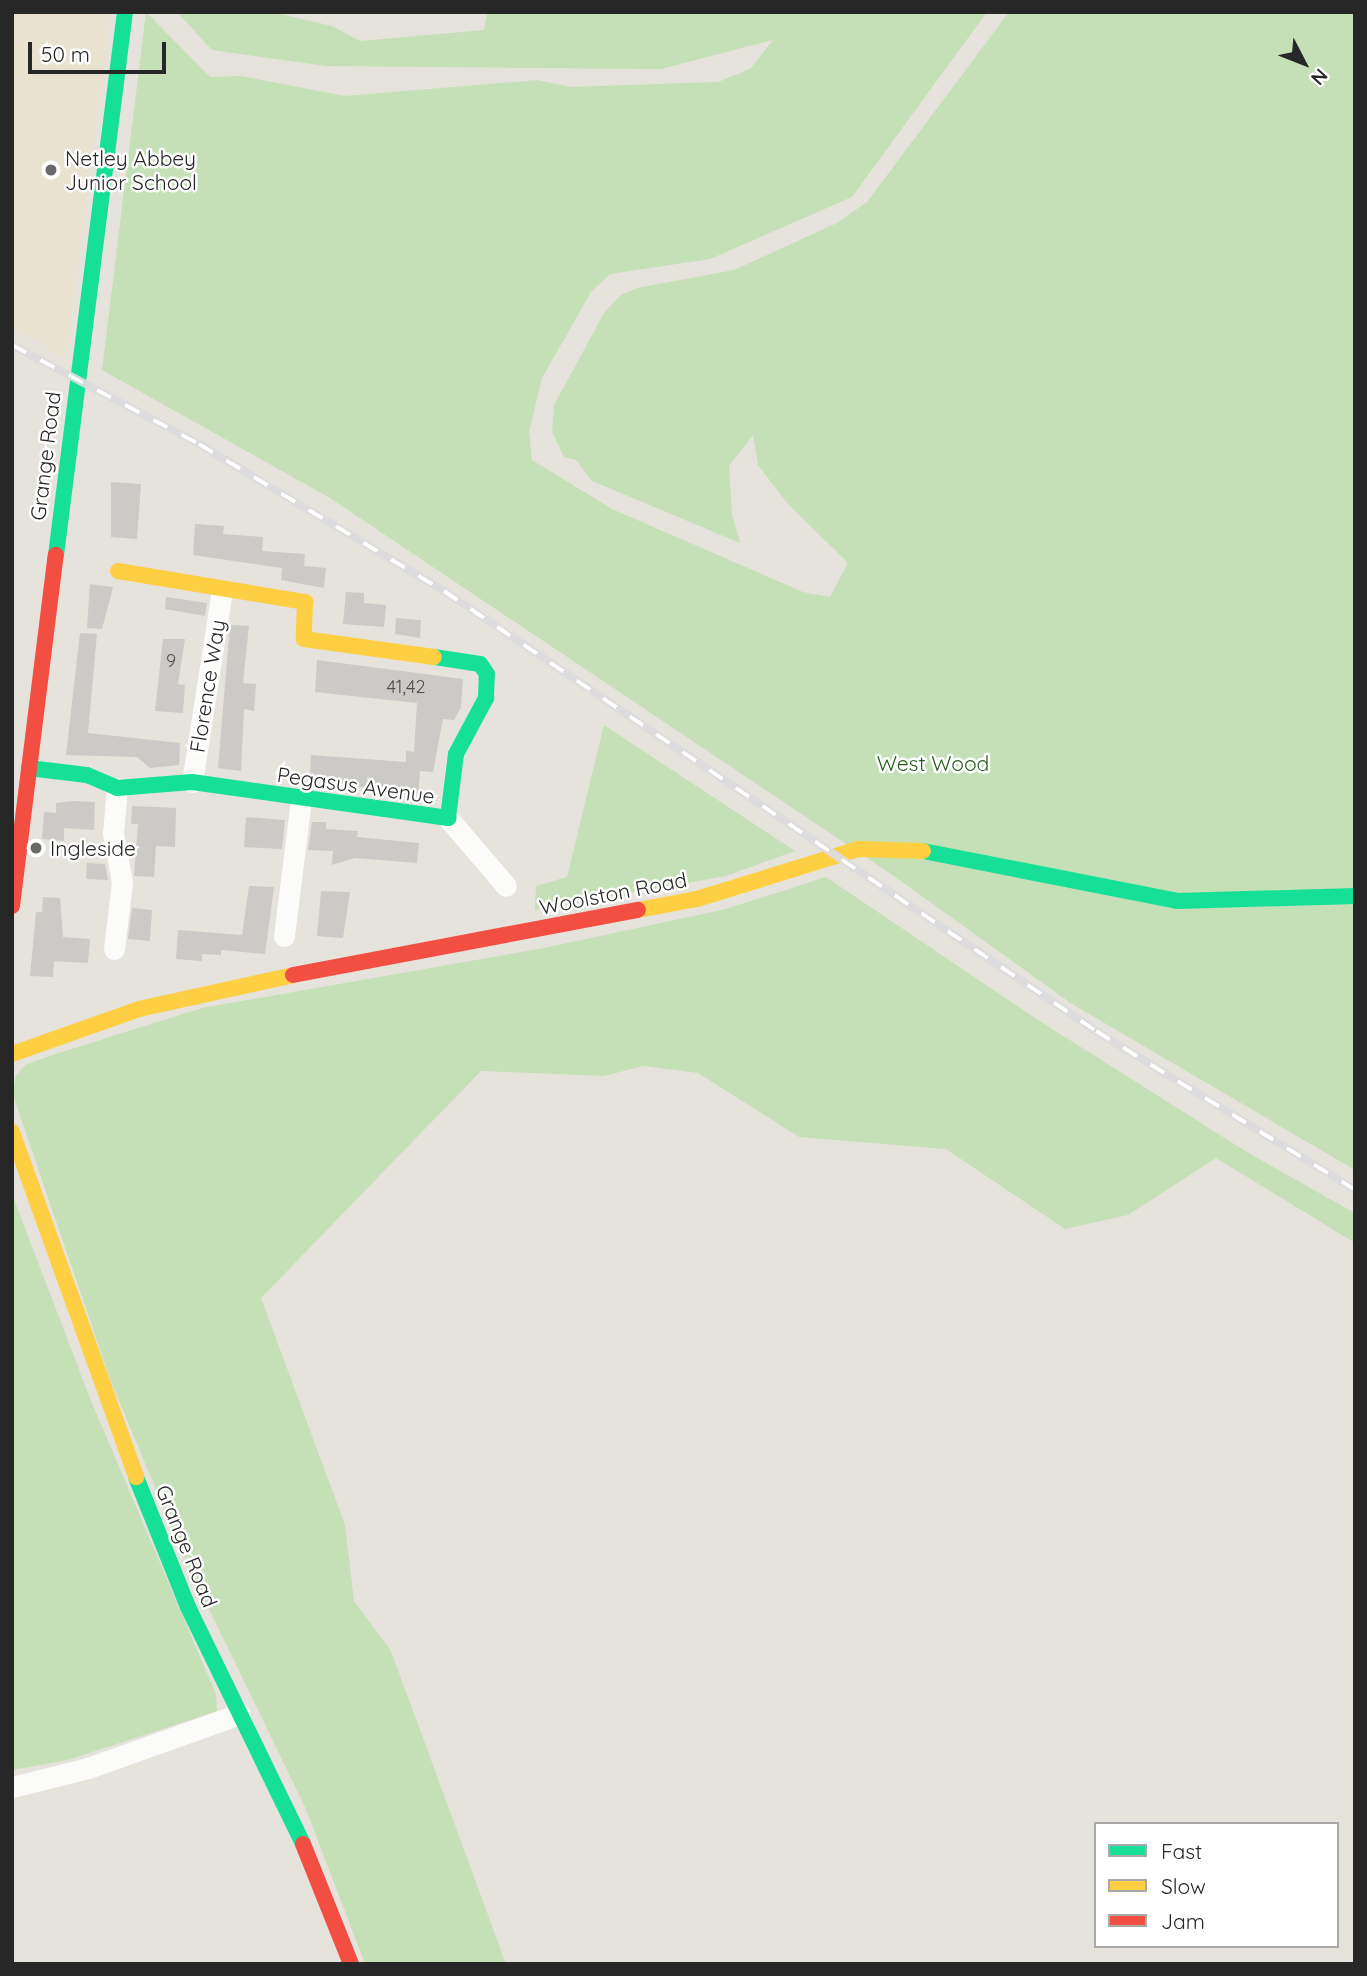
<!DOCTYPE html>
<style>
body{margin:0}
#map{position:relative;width:1367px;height:1976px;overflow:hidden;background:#e6e2dc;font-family:Quicksand,sans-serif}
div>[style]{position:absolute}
.education>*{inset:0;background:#e9e2d1}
.green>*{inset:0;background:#c5e0b6}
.building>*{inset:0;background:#cccac6}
.street>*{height:21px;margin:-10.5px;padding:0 10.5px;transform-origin:10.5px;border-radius:10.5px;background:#fbfbfa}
.fast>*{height:16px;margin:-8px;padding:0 8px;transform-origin:8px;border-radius:8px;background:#16e098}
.slow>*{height:16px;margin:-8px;padding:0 8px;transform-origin:8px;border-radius:8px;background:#ffcf43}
.jam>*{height:16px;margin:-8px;padding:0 8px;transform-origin:8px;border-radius:8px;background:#f24e42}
.rail>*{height:8px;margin-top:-4px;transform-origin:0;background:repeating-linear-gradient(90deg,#fff 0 16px,#dcdbdd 0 32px);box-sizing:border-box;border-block:2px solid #dcdbdd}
.dots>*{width:19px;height:19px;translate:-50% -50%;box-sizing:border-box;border:4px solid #fff;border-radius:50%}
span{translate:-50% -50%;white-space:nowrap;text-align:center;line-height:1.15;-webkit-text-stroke:5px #fff;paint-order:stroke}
.number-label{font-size:18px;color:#515050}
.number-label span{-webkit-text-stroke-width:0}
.poi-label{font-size:21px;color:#272727}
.left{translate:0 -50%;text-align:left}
.street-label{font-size:21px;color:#272727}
.park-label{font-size:21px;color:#255f1b}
.frame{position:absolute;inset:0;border:14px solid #272727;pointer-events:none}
.legend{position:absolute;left:1094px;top:1822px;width:245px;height:126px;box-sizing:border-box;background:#fff;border:2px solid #a9a9a9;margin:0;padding:9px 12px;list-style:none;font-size:21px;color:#272727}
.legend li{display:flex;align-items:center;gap:14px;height:35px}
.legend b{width:35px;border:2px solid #a9a9a9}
.north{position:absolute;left:1269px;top:28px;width:70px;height:70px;-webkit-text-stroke:5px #fff;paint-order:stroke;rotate:132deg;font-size:19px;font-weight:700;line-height:28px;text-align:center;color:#272727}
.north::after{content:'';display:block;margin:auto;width:24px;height:32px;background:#272727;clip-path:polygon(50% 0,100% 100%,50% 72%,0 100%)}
.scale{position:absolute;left:28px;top:42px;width:138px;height:32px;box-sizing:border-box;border:4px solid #272727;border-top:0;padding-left:9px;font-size:21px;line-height:24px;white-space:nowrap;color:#272727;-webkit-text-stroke:5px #fff;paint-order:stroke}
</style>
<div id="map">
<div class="education">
<div style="clip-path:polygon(12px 12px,111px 12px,66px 359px,12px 327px)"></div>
</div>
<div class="green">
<div style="clip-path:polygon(146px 12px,210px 77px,241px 76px,345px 96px,537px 80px,571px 87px,718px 82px,750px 69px,773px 40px,661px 69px,326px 66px,212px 50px,177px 12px,272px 12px,332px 26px,360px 41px,484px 30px,487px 12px,987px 12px,852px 197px,710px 259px,610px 274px,591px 292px,542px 378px,529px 432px,532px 460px,612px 509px,803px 592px,830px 597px,848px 563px,788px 504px,758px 465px,753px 435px,729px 466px,732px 514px,740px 543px,592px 481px,576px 460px,564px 457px,552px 432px,554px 405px,604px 313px,621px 295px,637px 288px,734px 270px,837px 223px,867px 202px,1009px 12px,1355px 12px,1355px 1170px,1072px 1004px,891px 874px,330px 498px,102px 370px)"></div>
<div style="clip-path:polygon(604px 725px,795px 851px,726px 876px,535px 910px,536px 886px,567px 877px)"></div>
<div style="clip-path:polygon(826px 877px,1035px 1018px,1250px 1154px,1355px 1213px,1355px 1243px,1216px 1158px,1128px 1215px,1065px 1229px,946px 1149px,799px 1137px,698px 1073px,643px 1066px,604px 1076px,481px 1071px,261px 1298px,345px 1525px,354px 1601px,391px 1651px,506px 1964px,365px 1964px,306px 1809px,190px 1570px,111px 1382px,12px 1092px,16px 1076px,25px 1065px,46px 1057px,202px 1008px,544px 948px,726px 909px)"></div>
<div style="clip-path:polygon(12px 1194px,91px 1401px,216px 1694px,217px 1711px,68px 1760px,12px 1770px)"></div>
</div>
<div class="building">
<div style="clip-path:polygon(111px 482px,141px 484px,137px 539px,111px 537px)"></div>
<div style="clip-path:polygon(195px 524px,224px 526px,223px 534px,263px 537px,262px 551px,305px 554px,304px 566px,326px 568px,324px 588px,281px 580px,282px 568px,193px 555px)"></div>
<div style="clip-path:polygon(90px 584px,113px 587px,102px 629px,87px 628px)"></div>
<div style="clip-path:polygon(346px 592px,364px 593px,364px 603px,386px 605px,384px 627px,343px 624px)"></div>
<div style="clip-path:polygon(166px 597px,207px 603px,205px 616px,165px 609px)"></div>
<div style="clip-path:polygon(396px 618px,421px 620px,420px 638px,395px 634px)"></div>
<div style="clip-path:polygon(230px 625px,249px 626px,243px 683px,256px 684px,254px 711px,244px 709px,241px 771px,218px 768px)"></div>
<div style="clip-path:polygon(80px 633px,97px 634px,88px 733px,180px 743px,179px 765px,150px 768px,137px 757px,66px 755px)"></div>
<div style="clip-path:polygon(163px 639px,185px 639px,178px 684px,185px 685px,183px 713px,155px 711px)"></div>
<div style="clip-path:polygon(317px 660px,463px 679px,461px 707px,454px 720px,443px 719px,433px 772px,420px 771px,418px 796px,310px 779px,311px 755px,406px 762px,406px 751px,414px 752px,417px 703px,315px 692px)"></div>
<div style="clip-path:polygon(74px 801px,95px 802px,94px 830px,64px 828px,64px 841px,42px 839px,44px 812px,56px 813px,56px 803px)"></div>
<div style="clip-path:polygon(132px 806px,176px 808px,175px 847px,156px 846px,154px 877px,134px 876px,138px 824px,131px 824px)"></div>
<div style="clip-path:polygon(246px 817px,285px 820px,282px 849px,244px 847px)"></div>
<div style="clip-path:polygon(312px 822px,326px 822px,326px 829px,358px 831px,357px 837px,419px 843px,417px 863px,355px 858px,332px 865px,333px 851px,308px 850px)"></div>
<div style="clip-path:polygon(87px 863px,105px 864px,108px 880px,86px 879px)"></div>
<div style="clip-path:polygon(249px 886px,274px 887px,265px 954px,221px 950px,221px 955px,202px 954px,202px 961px,176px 959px,178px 930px,242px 935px)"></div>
<div style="clip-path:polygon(321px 891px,350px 892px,343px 938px,317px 936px)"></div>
<div style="clip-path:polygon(43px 897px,60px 898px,63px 937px,90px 939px,88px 963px,54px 961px,53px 977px,30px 976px,36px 912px,42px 912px)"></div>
<div style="clip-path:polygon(132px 908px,152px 910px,150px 941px,128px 939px)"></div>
</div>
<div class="street">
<div style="left:192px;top:782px;width:194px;rotate:-81.1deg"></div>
<div style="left:448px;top:818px;width:89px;rotate:49.5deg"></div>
<div style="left:284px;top:936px;width:137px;rotate:-82.9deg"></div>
<div style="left:114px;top:949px;width:67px;rotate:-83.2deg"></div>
<div style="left:122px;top:882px;width:50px;rotate:-100.4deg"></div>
<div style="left:113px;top:833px;width:45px;rotate:-84.9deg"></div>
<div style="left:12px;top:1787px;width:78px;rotate:-14deg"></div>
<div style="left:88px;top:1768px;width:161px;rotate:-19.6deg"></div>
</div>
<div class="fast">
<div style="left:56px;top:555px;width:547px;rotate:-82.76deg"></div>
<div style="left:29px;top:768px;width:58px;rotate:6.9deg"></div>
<div style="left:87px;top:775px;width:33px;rotate:23deg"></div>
<div style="left:117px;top:788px;width:75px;rotate:-4.6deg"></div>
<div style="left:192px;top:782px;width:259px;rotate:8deg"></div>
<div style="left:448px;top:818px;width:64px;rotate:-82.9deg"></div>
<div style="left:456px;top:754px;width:64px;rotate:-61.8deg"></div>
<div style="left:486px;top:698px;width:24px;rotate:-88deg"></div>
<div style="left:487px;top:674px;width:12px;rotate:-125deg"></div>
<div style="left:480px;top:664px;width:47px;rotate:-171.3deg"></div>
<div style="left:923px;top:851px;width:259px;rotate:11.1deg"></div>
<div style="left:1177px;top:901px;width:178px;rotate:-1.6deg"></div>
<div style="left:136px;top:1477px;width:140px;rotate:68.2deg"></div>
<div style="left:188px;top:1607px;width:263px;rotate:64.1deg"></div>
</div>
<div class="slow">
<div style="left:118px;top:571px;width:190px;rotate:9.4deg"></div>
<div style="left:305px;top:602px;width:37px;rotate:92deg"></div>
<div style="left:304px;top:639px;width:131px;rotate:7.9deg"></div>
<div style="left:638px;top:910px;width:60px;rotate:-10.6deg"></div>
<div style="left:697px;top:899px;width:170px;rotate:-17.2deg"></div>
<div style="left:859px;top:849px;width:64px;rotate:1.8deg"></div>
<div style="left:12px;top:1054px;width:135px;rotate:-19.5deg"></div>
<div style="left:139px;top:1009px;width:158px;rotate:-12.4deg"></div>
<div style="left:12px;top:1132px;width:367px;rotate:70.2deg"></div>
</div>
<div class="jam">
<div style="left:12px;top:906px;width:354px;rotate:-82.9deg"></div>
<div style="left:293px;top:975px;width:351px;rotate:-10.7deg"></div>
<div style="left:303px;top:1844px;width:129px;rotate:68.2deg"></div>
</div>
<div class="rail">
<div style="left:12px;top:345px;width:212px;rotate:27.9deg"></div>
<div style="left:199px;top:444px;width:286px;rotate:31deg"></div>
<div style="left:444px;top:591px;width:787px;rotate:34.01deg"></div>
<div style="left:1096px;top:1031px;width:304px;rotate:31.5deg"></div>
</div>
<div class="dots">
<div style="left:51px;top:170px;background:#6a6866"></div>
<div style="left:36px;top:848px;background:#6a6866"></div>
</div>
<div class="number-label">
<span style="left:171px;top:661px">9</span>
<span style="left:406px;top:687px">41,42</span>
</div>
<div class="poi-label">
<span class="left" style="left:65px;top:170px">Netley Abbey<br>Junior School</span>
<span class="left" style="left:50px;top:848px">Ingleside</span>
</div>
<div class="street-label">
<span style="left:45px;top:456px;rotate:-83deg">Grange Road</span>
<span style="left:207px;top:686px;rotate:-81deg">Florence Way</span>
<span style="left:356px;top:785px;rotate:8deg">Pegasus Avenue</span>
<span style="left:613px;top:893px;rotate:-11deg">Woolston Road</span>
<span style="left:187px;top:1546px;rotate:68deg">Grange Road</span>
</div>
<div class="park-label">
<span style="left:933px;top:763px">West Wood</span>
</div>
<div class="frame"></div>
<ul class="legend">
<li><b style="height:9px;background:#16e098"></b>Fast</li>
<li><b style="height:9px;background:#ffcf43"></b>Slow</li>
<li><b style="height:9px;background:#f24e42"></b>Jam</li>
</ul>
<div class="north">N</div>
<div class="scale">50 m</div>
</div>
